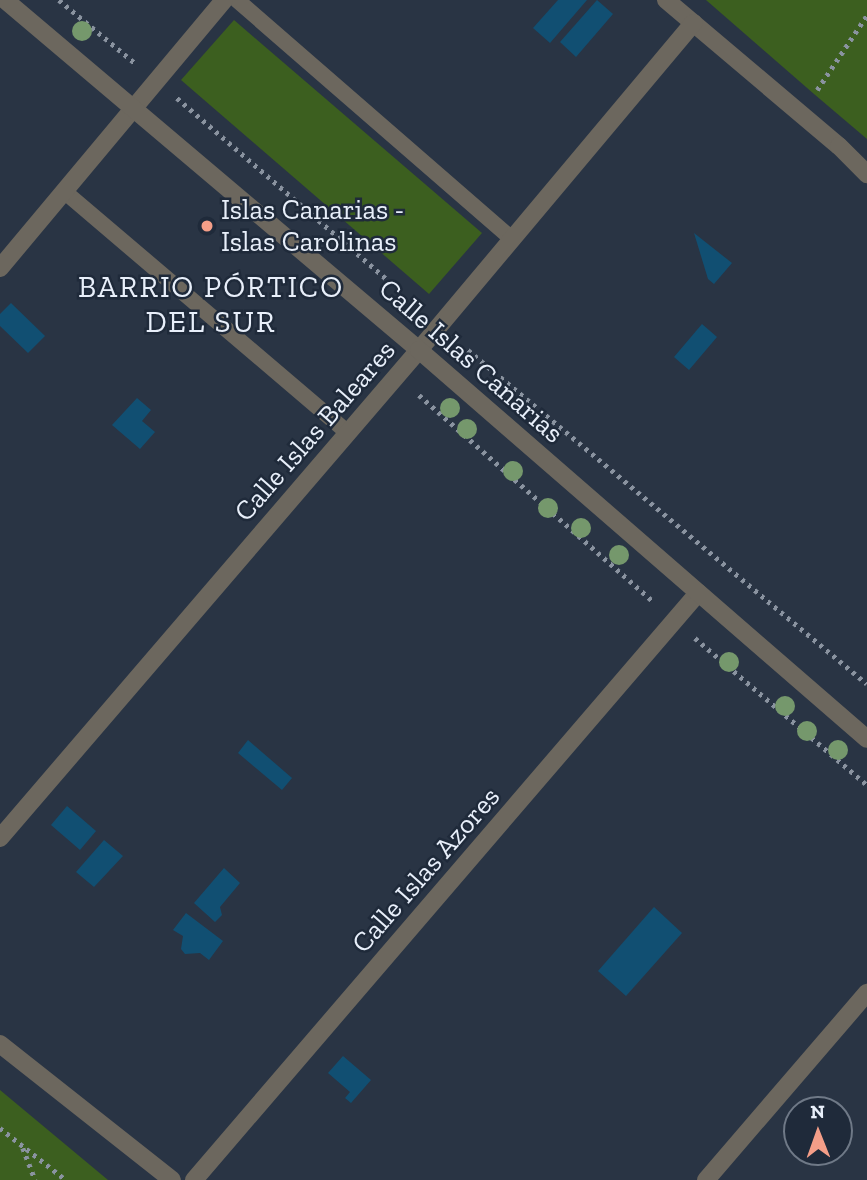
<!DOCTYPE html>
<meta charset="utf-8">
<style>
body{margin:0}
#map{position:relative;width:867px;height:1180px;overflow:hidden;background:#293444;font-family:"Zilla Slab",serif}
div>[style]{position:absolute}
.green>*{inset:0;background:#3c5f1f}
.water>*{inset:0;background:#114f72}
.path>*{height:4.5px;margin-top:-2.25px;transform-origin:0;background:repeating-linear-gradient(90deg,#8a93a0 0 3.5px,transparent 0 8.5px)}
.service>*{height:16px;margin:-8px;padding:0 8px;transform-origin:8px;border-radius:8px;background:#6c675e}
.minor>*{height:18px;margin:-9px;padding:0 9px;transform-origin:9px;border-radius:9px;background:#6c675e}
.tertiary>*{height:18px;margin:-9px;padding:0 9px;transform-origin:9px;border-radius:9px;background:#6c675e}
.trees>*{width:20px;height:20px;margin:-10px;border-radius:50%;background:#75986c}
.dots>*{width:19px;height:19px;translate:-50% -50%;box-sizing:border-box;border:4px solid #1f2a3a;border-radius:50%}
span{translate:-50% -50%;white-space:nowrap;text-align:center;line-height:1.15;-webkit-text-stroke:5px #1f2a3a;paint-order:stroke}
.poi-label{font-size:28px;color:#e8effa}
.left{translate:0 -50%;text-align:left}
.street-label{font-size:28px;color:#e8effa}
.neighbourhood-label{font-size:30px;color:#e8effa;letter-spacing:2px}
.north{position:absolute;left:783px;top:1096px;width:70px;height:70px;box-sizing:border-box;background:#1f2a3a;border:2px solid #6f7987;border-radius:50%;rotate:359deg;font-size:19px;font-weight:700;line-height:28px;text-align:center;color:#e8effa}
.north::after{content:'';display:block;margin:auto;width:24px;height:32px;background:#f49e88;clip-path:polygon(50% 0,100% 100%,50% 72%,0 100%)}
</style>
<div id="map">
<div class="green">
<div style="clip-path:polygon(706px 0,867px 0,867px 139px,814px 94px)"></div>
<div style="clip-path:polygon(234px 20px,482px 233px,429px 294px,181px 80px)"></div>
<div style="clip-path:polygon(0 1090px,108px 1180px,0 1180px)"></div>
</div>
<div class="water">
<div style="clip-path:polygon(558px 0,587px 0,550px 43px,533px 28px)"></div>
<div style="clip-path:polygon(597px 0,613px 14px,576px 57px,560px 42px)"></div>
<div style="clip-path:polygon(694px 233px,732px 263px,714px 284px,708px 279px)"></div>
<div style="clip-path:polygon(11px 303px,45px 336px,28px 353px,0 326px,0 314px)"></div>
<div style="clip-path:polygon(702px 324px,717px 337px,689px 370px,674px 357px)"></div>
<div style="clip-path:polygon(137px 398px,151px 410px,142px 421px,155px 432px,140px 449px,112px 425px)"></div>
<div style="clip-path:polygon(248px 740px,292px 778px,282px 790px,238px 753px)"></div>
<div style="clip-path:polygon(67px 806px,96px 831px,80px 850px,51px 825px)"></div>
<div style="clip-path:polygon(104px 840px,123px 856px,94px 887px,76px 872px)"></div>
<div style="clip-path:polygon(224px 868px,240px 883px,220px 907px,222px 915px,215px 922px,194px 903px)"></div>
<div style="clip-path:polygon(654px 907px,682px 933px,626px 996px,598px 971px)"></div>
<div style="clip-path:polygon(186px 913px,223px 941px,209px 960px,200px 953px,185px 954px,181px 949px,183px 936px,173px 930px)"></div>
<div style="clip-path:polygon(343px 1056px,371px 1080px,351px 1103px,345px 1098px,350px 1092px,328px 1073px)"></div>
</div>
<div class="path">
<div style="left:59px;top:0;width:99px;rotate:39.7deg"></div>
<div style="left:817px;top:90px;width:90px;rotate:-56.3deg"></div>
<div style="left:177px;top:98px;width:281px;rotate:40.8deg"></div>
<div style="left:468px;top:350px;width:520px;rotate:39.93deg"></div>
<div style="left:419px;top:395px;width:313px;rotate:41.4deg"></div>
<div style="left:695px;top:638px;width:226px;rotate:40.5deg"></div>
<div style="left:0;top:1128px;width:84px;rotate:38.2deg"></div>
<div style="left:23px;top:1148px;width:34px;rotate:69deg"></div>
</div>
<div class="service">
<div style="left:237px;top:0;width:364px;rotate:41deg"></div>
<div style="left:65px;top:192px;width:372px;rotate:40.4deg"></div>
</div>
<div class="minor">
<div style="left:666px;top:0;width:226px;rotate:40.2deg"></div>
<div style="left:839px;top:146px;width:40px;rotate:45deg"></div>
<div style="left:0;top:268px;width:349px;rotate:-50.1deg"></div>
<div style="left:0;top:838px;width:643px;rotate:-49.35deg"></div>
<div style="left:419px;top:350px;width:427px;rotate:-50deg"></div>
<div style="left:0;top:1044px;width:219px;rotate:38.3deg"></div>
<div style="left:194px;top:1180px;width:774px;rotate:-49.35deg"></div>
<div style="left:706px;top:1180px;width:247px;rotate:-49.3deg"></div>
</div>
<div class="tertiary">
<div style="left:5px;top:0;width:542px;rotate:40.21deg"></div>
<div style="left:419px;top:350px;width:593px;rotate:40.97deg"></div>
</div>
<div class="trees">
<div style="left:82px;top:31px"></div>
<div style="left:450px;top:408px"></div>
<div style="left:467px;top:429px"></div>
<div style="left:513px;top:471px"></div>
<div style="left:548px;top:508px"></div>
<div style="left:581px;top:528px"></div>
<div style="left:619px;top:555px"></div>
<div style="left:729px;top:662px"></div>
<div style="left:785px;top:706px"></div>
<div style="left:807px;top:731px"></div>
<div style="left:838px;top:750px"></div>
</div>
<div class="dots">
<div style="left:207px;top:226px;background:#f49e88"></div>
</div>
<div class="poi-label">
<span class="left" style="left:221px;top:226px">Islas Canarias -<br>Islas Carolinas</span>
</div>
<div class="street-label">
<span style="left:471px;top:361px;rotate:41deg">Calle Islas Canarias</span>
<span style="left:315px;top:431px;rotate:-49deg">Calle Islas Baleares</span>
<span style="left:426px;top:870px;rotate:-49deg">Calle Islas Azores</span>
</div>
<div class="neighbourhood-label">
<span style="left:211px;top:304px">BARRIO PÓRTICO<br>DEL SUR</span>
</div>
<div class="north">N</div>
</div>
